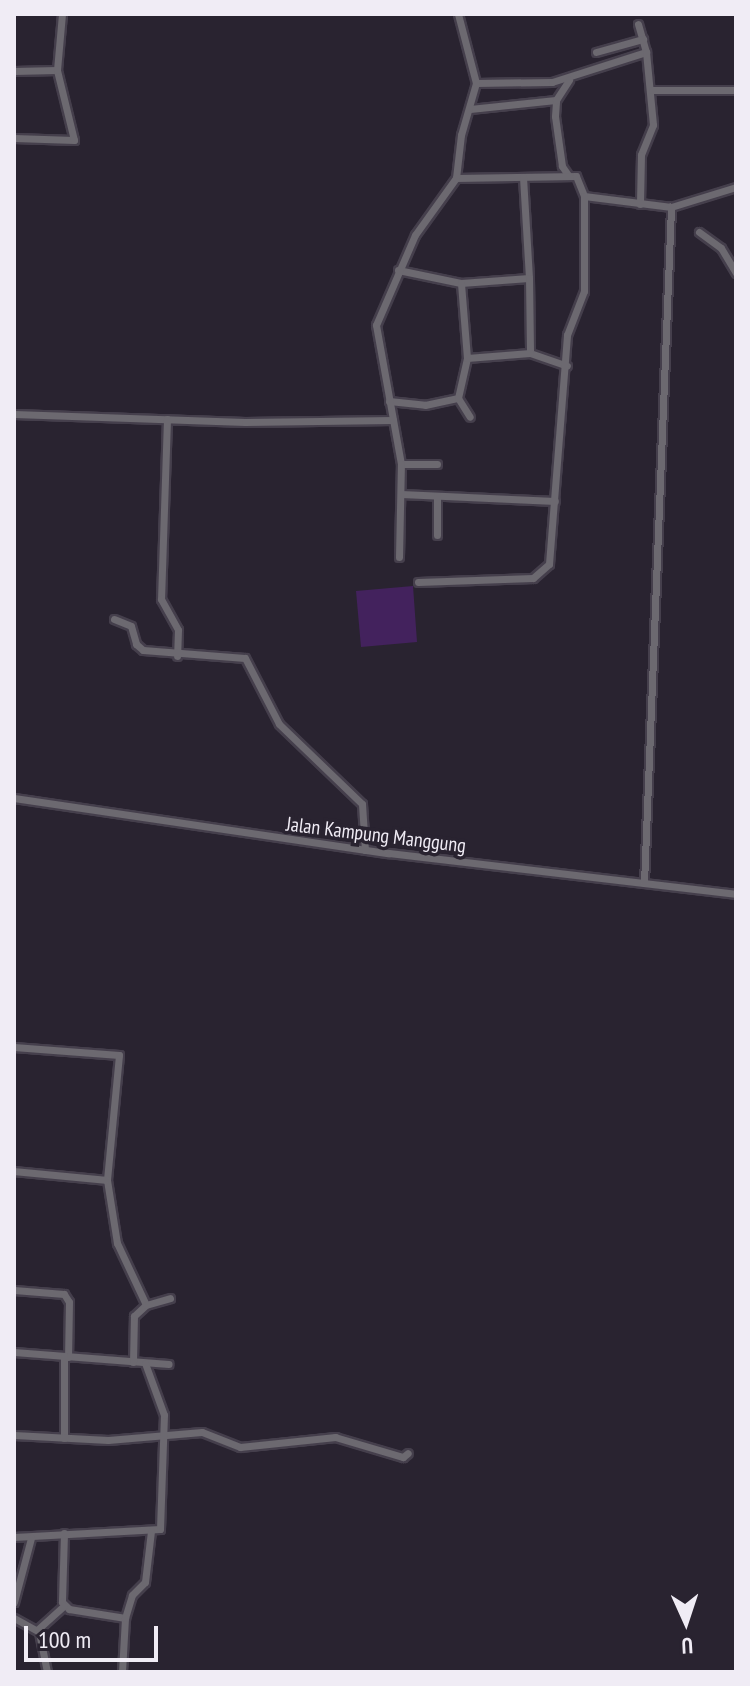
<!DOCTYPE html>
<style>
body{margin:0}
#map{position:relative;width:750px;height:1686px;overflow:hidden;background:#292330;font-family:"PT Sans Narrow",sans-serif}
div>[style]{position:absolute}
.green>*{inset:0;background:#43225d}
.roads{filter:drop-shadow(2px 0 #453f4c) drop-shadow(-2px 0 #453f4c) drop-shadow(0 2px #453f4c) drop-shadow(0 -2px #453f4c)}
.minor>*{height:7px;margin:-3.5px;padding:0 3.5px;transform-origin:3.5px;border-radius:3.5px;background:#6c6970}
span{translate:-50% -50%;white-space:nowrap;text-align:center;line-height:1.15;-webkit-text-stroke:7px #292330;paint-order:stroke}
.street-label{font-size:20px;color:#f0ecf5}
.frame{position:absolute;inset:0;border:16px solid #f0ecf5;pointer-events:none}
.north{position:absolute;left:646px;top:1582px;width:80px;height:80px;-webkit-text-stroke:6px #292330;paint-order:stroke;rotate:177deg;font-size:22px;font-weight:700;line-height:32px;text-align:center;color:#f0ecf5}
.north::after{content:'';display:block;margin:auto;width:28px;height:36px;background:#f0ecf5;clip-path:polygon(50% 0,100% 100%,50% 72%,0 100%)}
.scale{position:absolute;left:24px;top:1626px;width:134px;height:36px;box-sizing:border-box;border:4px solid #f0ecf5;border-top:0;padding-left:10px;font-size:24px;line-height:28px;white-space:nowrap;color:#f0ecf5;-webkit-text-stroke:6px #292330;paint-order:stroke}
</style>
<div id="map">
<div class="green">
<div style="clip-path:polygon(413px 586px,417px 642px,361px 647px,356px 591px)"></div>
</div>
<div class="roads">
<div class="minor">
<div style="left:638px;top:24px;width:29px;rotate:74deg"></div>
<div style="left:596px;top:52px;width:49px;rotate:-15.5deg"></div>
<div style="left:14px;top:71px;width:43px;rotate:-1.3deg"></div>
<div style="left:476px;top:83px;width:76px;rotate:-0.8deg"></div>
<div style="left:552px;top:82px;width:99px;rotate:-17.7deg"></div>
<div style="left:646px;top:52px;width:73px;rotate:84.5deg"></div>
<div style="left:653px;top:125px;width:32px;rotate:112deg"></div>
<div style="left:641px;top:155px;width:49px;rotate:91.2deg"></div>
<div style="left:652px;top:90px;width:84px"></div>
<div style="left:470px;top:109px;width:86px;rotate:-6deg"></div>
<div style="left:14px;top:138px;width:60px;rotate:1.9deg"></div>
<div style="left:74px;top:140px;width:72px;rotate:-103.7deg"></div>
<div style="left:57px;top:70px;width:56px;rotate:-84.9deg"></div>
<div style="left:568px;top:175px;width:11px;rotate:-124deg"></div>
<div style="left:562px;top:166px;width:50px;rotate:-98deg"></div>
<div style="left:555px;top:116px;width:16px;rotate:-86deg"></div>
<div style="left:556px;top:100px;width:24px;rotate:-57deg"></div>
<div style="left:456px;top:178px;width:120px;rotate:-1deg"></div>
<div style="left:576px;top:176px;width:22px;rotate:68deg"></div>
<div style="left:584px;top:196px;width:88px;rotate:7.2deg"></div>
<div style="left:671px;top:207px;width:68px;rotate:-17.1deg"></div>
<div style="left:699px;top:232px;width:27px;rotate:36deg"></div>
<div style="left:721px;top:248px;width:29px;rotate:59deg"></div>
<div style="left:398px;top:270px;width:64px;rotate:11.7deg"></div>
<div style="left:461px;top:283px;width:68px;rotate:-4.2deg"></div>
<div style="left:529px;top:278px;width:101px;rotate:-93.4deg"></div>
<div style="left:529px;top:278px;width:75px;rotate:89.2deg"></div>
<div style="left:530px;top:353px;width:39px;rotate:19deg"></div>
<div style="left:467px;top:358px;width:63px;rotate:-4.5deg"></div>
<div style="left:458px;top:398px;width:22px;rotate:58deg"></div>
<div style="left:389px;top:401px;width:36px;rotate:6deg"></div>
<div style="left:425px;top:405px;width:34px;rotate:-12deg"></div>
<div style="left:458px;top:398px;width:41px;rotate:-77.3deg"></div>
<div style="left:467px;top:358px;width:75px;rotate:-94.6deg"></div>
<div style="left:14px;top:414px;width:231px;rotate:2deg"></div>
<div style="left:245px;top:422px;width:148px;rotate:-0.8deg"></div>
<div style="left:167px;top:419px;width:180px;rotate:91.9deg"></div>
<div style="left:161px;top:599px;width:35px;rotate:61deg"></div>
<div style="left:178px;top:630px;width:26px;rotate:92deg"></div>
<div style="left:437px;top:464px;width:36px;rotate:180deg"></div>
<div style="left:401px;top:464px;width:141px;rotate:-100.2deg"></div>
<div style="left:376px;top:325px;width:98px;rotate:-66.6deg"></div>
<div style="left:415px;top:235px;width:70px;rotate:-54.3deg"></div>
<div style="left:456px;top:178px;width:43px;rotate:-83.4deg"></div>
<div style="left:461px;top:135px;width:54px;rotate:-73.9deg"></div>
<div style="left:476px;top:83px;width:71px;rotate:-104.6deg"></div>
<div style="left:401px;top:494px;width:154px;rotate:2.6deg"></div>
<div style="left:437px;top:496px;width:39px;rotate:90deg"></div>
<div style="left:399px;top:557px;width:93px;rotate:-88.8deg"></div>
<div style="left:418px;top:582px;width:115px;rotate:-2deg"></div>
<div style="left:533px;top:578px;width:21px;rotate:-41deg"></div>
<div style="left:549px;top:564px;width:230px;rotate:-85.5deg"></div>
<div style="left:567px;top:335px;width:47px;rotate:-68.9deg"></div>
<div style="left:584px;top:291px;width:95px;rotate:-90deg"></div>
<div style="left:114px;top:619px;width:18px;rotate:22deg"></div>
<div style="left:131px;top:626px;width:19px;rotate:74deg"></div>
<div style="left:136px;top:644px;width:9px;rotate:41deg"></div>
<div style="left:143px;top:650px;width:102px;rotate:4.5deg"></div>
<div style="left:245px;top:658px;width:74px;rotate:62.7deg"></div>
<div style="left:279px;top:724px;width:115px;rotate:43.9deg"></div>
<div style="left:362px;top:804px;width:46px;rotate:86.3deg"></div>
<div style="left:14px;top:798px;width:378px;rotate:8.4deg"></div>
<div style="left:388px;top:853px;width:350px;rotate:6.7deg"></div>
<div style="left:644px;top:883px;width:677px;rotate:-87.71deg"></div>
<div style="left:14px;top:1047px;width:105px;rotate:4.4deg"></div>
<div style="left:119px;top:1055px;width:126px;rotate:95.5deg"></div>
<div style="left:107px;top:1180px;width:64px;rotate:81deg"></div>
<div style="left:117px;top:1243px;width:68px;rotate:64.9deg"></div>
<div style="left:14px;top:1171px;width:93px;rotate:5.5deg"></div>
<div style="left:14px;top:1290px;width:50px;rotate:4.6deg"></div>
<div style="left:64px;top:1294px;width:9px;rotate:58deg"></div>
<div style="left:69px;top:1302px;width:55px;rotate:91deg"></div>
<div style="left:14px;top:1352px;width:155px;rotate:4.4deg"></div>
<div style="left:64px;top:1356px;width:82px;rotate:90deg"></div>
<div style="left:133px;top:1362px;width:46px;rotate:-88.8deg"></div>
<div style="left:134px;top:1316px;width:16px;rotate:-43deg"></div>
<div style="left:146px;top:1305px;width:25px;rotate:-16deg"></div>
<div style="left:14px;top:1435px;width:94px;rotate:3deg"></div>
<div style="left:108px;top:1440px;width:94px;rotate:-4.9deg"></div>
<div style="left:202px;top:1432px;width:41px;rotate:21.5deg"></div>
<div style="left:240px;top:1447px;width:96px;rotate:-6deg"></div>
<div style="left:335px;top:1437px;width:71px;rotate:16.4deg"></div>
<div style="left:403px;top:1457px;width:6px;rotate:-39deg"></div>
<div style="left:64px;top:1533px;width:69px;rotate:91.7deg"></div>
<div style="left:62px;top:1602px;width:10px;rotate:45deg"></div>
<div style="left:69px;top:1609px;width:57px;rotate:9.1deg"></div>
<div style="left:125px;top:1618px;width:54px;rotate:93.2deg"></div>
<div style="left:14px;top:1537px;width:146px;rotate:-3.1deg"></div>
<div style="left:160px;top:1529px;width:114px;rotate:-88deg"></div>
<div style="left:164px;top:1415px;width:55px;rotate:-110.1deg"></div>
<div style="left:14px;top:1602px;width:66px;rotate:-75.1deg"></div>
<div style="left:14px;top:1618px;width:29px;rotate:29deg"></div>
<div style="left:39px;top:1632px;width:41px;rotate:78.7deg"></div>
<div style="left:125px;top:1618px;width:24px;rotate:-73deg"></div>
<div style="left:132px;top:1595px;width:18px;rotate:-45deg"></div>
<div style="left:145px;top:1582px;width:51px;rotate:-83.3deg"></div>
<div style="left:37px;top:1630px;width:36px;rotate:-42deg"></div>
</div>
</div>
<div class="street-label">
<span style="left:376px;top:835px;rotate:7deg">Jalan Kampung Manggung</span>
</div>
<div class="frame"></div>
<div class="north">U</div>
<div class="scale">100 m</div>
</div>
